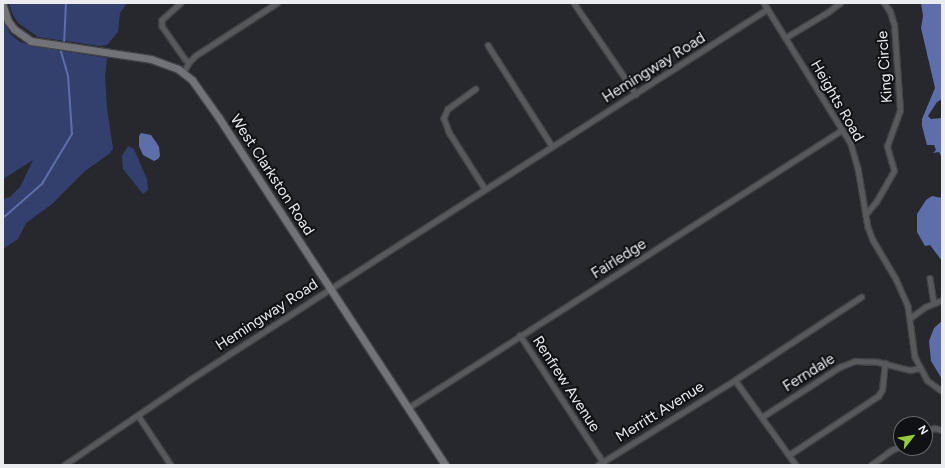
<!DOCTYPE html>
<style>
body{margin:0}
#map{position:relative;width:945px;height:468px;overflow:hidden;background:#26282e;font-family:Figtree,sans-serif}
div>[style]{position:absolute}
.green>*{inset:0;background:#33406e}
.water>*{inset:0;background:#5d6eaa}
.stream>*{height:1.5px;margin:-0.75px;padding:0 0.75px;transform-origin:0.75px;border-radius:0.75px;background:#5d6eaa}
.roads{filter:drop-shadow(1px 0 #424349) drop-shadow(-1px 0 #424349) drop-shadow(0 1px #424349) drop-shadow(0 -1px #424349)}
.minor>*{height:4.5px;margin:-2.25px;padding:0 2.25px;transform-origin:2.25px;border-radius:2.25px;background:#58595c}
.secondary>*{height:7px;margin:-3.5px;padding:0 3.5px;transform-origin:3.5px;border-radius:3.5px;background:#727378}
span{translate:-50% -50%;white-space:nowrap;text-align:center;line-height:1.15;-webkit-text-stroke:4px #101114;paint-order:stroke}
.street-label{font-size:15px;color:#ebecf0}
.frame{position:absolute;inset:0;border:4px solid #ebecf0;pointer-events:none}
.north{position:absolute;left:893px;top:416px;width:40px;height:40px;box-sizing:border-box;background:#101114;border:1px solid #68696c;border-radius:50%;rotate:59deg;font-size:11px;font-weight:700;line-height:16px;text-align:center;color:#ebecf0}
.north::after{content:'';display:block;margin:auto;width:14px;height:18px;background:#96cc3a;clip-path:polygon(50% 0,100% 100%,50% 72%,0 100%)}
</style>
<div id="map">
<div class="green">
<div style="clip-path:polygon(9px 3px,127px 3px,120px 13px,118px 32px,107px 45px,100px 46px,38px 37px,18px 23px,12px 13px)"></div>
<div style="clip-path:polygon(3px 19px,10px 34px,20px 42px,38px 47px,107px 58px,105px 76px,107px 108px,113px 149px,109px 154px,85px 171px,52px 204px,26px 223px,18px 239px,3px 249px,3px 199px,10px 197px,20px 187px,33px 160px,3px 179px)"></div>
<div style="clip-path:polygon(128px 146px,134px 149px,147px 179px,148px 190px,143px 194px,123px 169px,122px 156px)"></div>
</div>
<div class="water">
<div style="clip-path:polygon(921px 3px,942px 3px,942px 99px,937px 102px,928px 116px,931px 119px,942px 118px,942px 158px,939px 152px,933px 153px,936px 150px,934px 145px,927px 145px,922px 126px,922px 119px,935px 88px,921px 28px,923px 16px)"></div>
<div style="clip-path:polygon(141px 133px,151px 135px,156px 142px,159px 147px,160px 156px,158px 159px,154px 161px,143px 155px,139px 146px,139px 136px)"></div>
<div style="clip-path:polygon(932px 196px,942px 198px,942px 261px,930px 245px,925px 246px,917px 232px,917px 214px,926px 200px)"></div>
<div style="clip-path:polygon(942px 321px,942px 379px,931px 361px,929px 341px,934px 328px)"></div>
</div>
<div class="stream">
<div style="left:64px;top:44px;width:41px;rotate:-87.2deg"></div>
<div style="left:3px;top:218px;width:52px;rotate:-41.1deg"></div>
<div style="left:42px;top:184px;width:58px;rotate:-59deg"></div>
<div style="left:72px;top:134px;width:58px;rotate:-93.9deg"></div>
<div style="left:68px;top:76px;width:25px;rotate:-106deg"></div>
<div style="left:61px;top:52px;width:4px;rotate:-76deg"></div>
</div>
<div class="roads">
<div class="minor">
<div style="left:181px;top:3px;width:25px;rotate:138deg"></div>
<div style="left:162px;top:20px;width:6px;rotate:90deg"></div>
<div style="left:162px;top:26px;width:40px;rotate:55.1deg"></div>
<div style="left:185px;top:59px;width:5px;rotate:37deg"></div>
<div style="left:574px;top:3px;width:110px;rotate:55.7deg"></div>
<div style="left:764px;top:3px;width:166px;rotate:58.3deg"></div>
<div style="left:851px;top:144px;width:25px;rotate:74deg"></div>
<div style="left:858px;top:168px;width:60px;rotate:80.4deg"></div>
<div style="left:868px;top:227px;width:14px;rotate:69deg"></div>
<div style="left:873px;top:240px;width:45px;rotate:59.5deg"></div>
<div style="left:896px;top:279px;width:30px;rotate:66deg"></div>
<div style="left:908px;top:306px;width:51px;rotate:82.2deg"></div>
<div style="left:915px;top:357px;width:26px;rotate:62deg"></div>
<div style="left:927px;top:380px;width:19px;rotate:36deg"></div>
<div style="left:785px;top:38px;width:50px;rotate:-31.2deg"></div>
<div style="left:828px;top:12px;width:15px;rotate:-37deg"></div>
<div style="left:488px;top:45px;width:120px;rotate:57.6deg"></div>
<div style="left:183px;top:73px;width:13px;rotate:-61deg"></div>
<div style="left:189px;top:62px;width:8px;rotate:-45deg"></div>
<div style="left:195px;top:56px;width:98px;rotate:-32.9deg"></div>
<div style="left:476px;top:89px;width:34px;rotate:144deg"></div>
<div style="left:448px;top:109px;width:10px;rotate:114deg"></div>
<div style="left:444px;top:118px;width:15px;rotate:70deg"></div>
<div style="left:449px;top:132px;width:67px;rotate:57.7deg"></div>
<div style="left:865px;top:215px;width:17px;rotate:-50deg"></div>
<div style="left:876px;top:202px;width:36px;rotate:-60deg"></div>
<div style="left:894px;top:171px;width:26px;rotate:-106deg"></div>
<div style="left:887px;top:146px;width:38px;rotate:-70deg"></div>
<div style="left:900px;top:110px;width:85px;rotate:-94deg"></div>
<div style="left:894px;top:25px;width:14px;rotate:-107deg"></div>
<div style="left:890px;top:12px;width:11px;rotate:-124deg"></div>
<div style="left:930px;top:278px;width:24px;rotate:81deg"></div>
<div style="left:910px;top:318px;width:19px;rotate:-36deg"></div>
<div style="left:925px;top:307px;width:18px;rotate:-22deg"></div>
<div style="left:520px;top:335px;width:155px;rotate:56.8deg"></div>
<div style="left:735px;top:380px;width:105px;rotate:54.3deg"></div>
<div style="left:408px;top:408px;width:515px;rotate:-32.64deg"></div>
<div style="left:138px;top:415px;width:60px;rotate:56.6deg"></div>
<div style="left:762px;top:417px;width:93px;rotate:-32.7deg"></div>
<div style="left:840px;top:367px;width:16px;rotate:-22deg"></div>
<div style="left:855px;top:361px;width:23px;rotate:2deg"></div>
<div style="left:878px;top:362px;width:33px;rotate:14deg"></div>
<div style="left:910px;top:370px;width:10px;rotate:-11deg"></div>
<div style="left:925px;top:432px;width:10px;rotate:-24deg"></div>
<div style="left:934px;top:428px;width:8px;rotate:14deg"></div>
<div style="left:789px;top:455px;width:107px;rotate:-33.5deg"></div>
<div style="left:878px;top:396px;width:7px;rotate:-56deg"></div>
<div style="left:882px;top:390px;width:27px;rotate:-84deg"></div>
<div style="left:64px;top:465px;width:153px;rotate:-34.1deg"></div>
<div style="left:191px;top:379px;width:223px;rotate:-32.9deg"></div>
<div style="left:378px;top:258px;width:462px;rotate:-32.6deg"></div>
<div style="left:598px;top:465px;width:161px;rotate:-31.8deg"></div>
<div style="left:735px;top:380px;width:151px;rotate:-33.4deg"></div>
<div style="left:871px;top:465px;width:26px;rotate:-36deg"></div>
<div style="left:892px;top:450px;width:10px;rotate:-24deg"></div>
</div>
<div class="secondary">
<div style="left:3px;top:6px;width:16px;rotate:72deg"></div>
<div style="left:8px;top:21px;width:10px;rotate:53deg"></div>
<div style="left:14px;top:29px;width:21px;rotate:35deg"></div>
<div style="left:31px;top:41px;width:121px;rotate:8.5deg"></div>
<div style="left:151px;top:59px;width:29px;rotate:20deg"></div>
<div style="left:178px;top:69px;width:18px;rotate:38deg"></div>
<div style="left:192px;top:80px;width:47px;rotate:54.6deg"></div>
<div style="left:219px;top:118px;width:414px;rotate:56.9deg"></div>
</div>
</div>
<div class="street-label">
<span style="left:885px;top:67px;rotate:-94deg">King Circle</span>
<span style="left:654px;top:68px;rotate:-32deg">Hemingway Road</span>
<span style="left:837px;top:101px;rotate:60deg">Heights Road</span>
<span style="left:272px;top:175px;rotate:57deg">West Clarkston Road</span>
<span style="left:619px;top:259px;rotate:-32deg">Fairledge</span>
<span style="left:267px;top:315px;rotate:-33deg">Hemingway Road</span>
<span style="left:809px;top:373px;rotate:-32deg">Ferndale</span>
<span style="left:566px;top:384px;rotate:57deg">Renfrew Avenue</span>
<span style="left:660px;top:412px;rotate:-32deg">Merritt Avenue</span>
</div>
<div class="frame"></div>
<div class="north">N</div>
</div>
